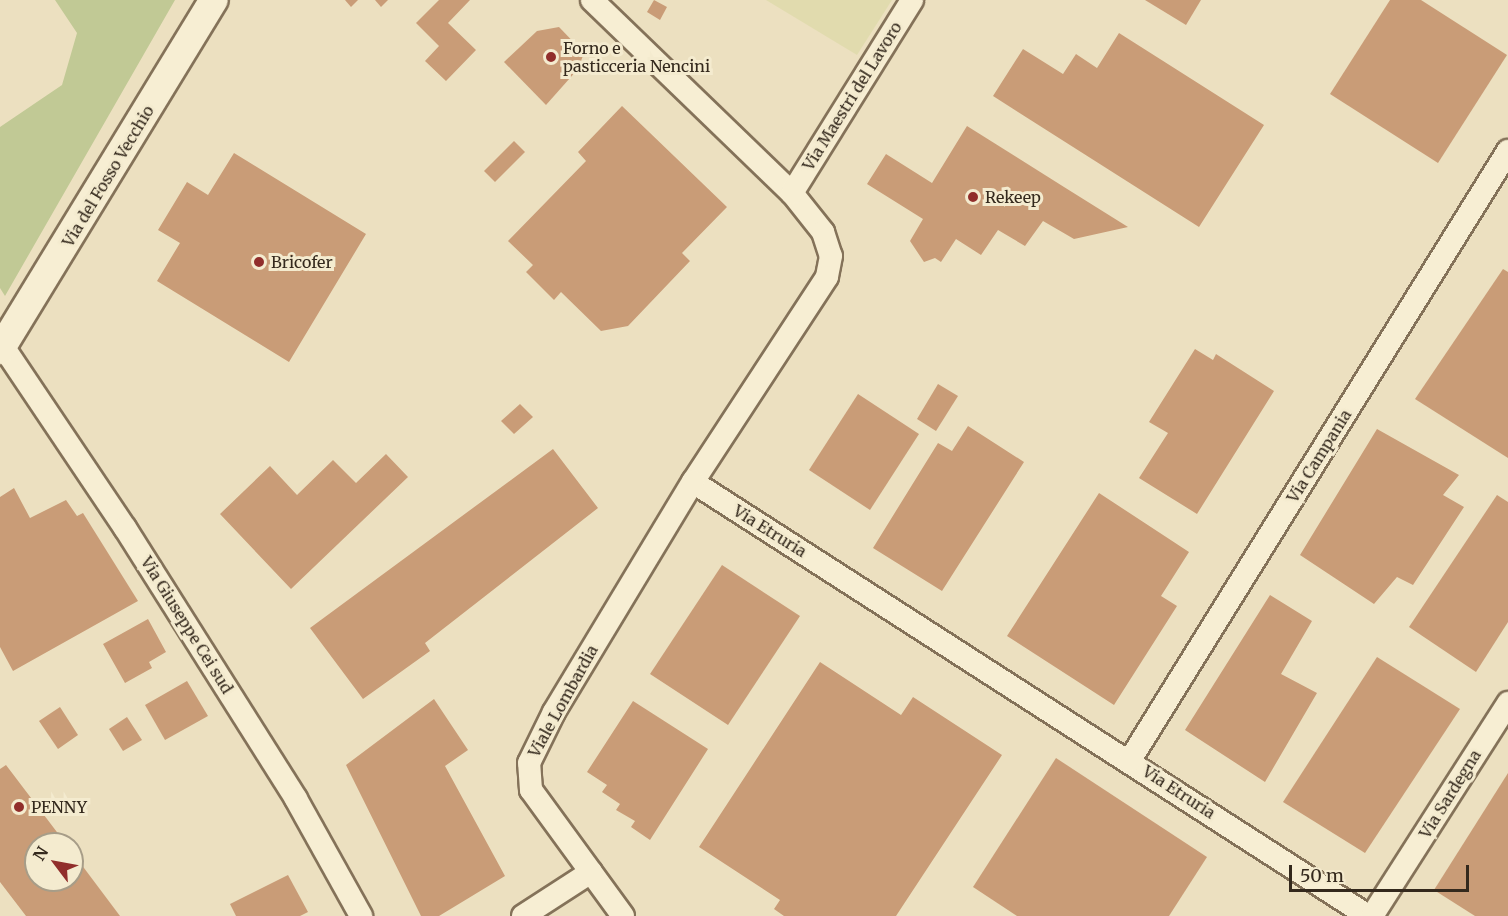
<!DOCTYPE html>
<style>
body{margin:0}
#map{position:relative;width:1508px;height:916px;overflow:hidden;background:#ece0c0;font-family:Merriweather,serif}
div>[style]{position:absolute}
.farmland>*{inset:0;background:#e1dbae}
.green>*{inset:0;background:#c1c995}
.building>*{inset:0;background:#c99c77}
.roads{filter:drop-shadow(2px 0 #847259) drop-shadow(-2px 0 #847259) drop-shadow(0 2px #847259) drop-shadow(0 -2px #847259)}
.minor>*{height:22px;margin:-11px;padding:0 11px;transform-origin:11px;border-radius:11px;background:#f7eed3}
.tertiary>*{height:28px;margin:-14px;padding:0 14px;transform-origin:14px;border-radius:14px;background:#f7eed3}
.dots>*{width:16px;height:16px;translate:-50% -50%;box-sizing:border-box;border:3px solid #f4ebcf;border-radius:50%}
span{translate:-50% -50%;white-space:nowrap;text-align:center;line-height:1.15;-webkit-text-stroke:6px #f4ebcf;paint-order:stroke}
.poi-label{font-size:16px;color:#34291d}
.left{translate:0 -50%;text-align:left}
.street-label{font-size:16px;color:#34291d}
.north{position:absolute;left:24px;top:832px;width:60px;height:60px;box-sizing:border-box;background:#f4ebcf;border:2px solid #a79d88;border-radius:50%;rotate:302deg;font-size:16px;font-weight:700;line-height:24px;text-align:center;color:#34291d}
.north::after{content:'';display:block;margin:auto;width:21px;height:27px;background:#912e2b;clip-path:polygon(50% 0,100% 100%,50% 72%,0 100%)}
.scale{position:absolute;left:1289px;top:865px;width:180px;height:27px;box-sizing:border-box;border:3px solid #34291d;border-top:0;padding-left:8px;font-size:18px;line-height:21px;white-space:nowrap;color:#34291d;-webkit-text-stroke:4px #f4ebcf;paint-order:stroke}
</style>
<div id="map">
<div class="farmland">
<div style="clip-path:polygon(766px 0,892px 0,857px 55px)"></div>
</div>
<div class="green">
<div style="clip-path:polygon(55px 0,175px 0,5px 296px,0 288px,0 127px,62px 85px,77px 33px)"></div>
</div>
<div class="building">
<div style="clip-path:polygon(345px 0,358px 0,351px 7px)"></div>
<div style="clip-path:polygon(375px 0,388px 0,381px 7px)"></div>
<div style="clip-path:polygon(439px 0,470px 0,448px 23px,476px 50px,446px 81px,425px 61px,439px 46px,416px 23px)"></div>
<div style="clip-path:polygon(654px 0,667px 7px,660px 20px,647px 12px)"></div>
<div style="clip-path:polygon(1145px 0,1201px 0,1186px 25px)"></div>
<div style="clip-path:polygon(1390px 0,1421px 0,1507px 55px,1438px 163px,1330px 94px)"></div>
<div style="clip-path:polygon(559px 27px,584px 53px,578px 69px,546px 105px,504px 62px,537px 31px)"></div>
<div style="clip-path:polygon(1119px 33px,1264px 125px,1199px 227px,993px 96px,1023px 49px,1063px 74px,1076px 54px,1097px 68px)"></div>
<div style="clip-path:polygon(622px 106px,727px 207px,682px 253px,690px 261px,628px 326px,601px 331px,561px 292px,554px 300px,526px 272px,533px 265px,508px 241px,586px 161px,578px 152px)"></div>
<div style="clip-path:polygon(967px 126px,1064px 187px,1128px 227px,1074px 239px,1043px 221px,1025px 246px,998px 230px,981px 255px,956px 239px,941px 262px,935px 258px,924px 262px,910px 241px,923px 219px,867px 184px,886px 154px,932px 183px)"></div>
<div style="clip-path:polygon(514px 141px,525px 152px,495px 182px,484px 171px)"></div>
<div style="clip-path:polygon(234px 153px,366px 234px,289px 362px,157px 281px,180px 243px,158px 230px,187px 182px,208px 195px)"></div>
<div style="clip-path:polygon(1503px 269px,1508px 272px,1508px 458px,1415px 399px)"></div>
<div style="clip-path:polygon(1195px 349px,1213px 360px,1216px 354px,1274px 391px,1197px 514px,1139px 478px,1168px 433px,1149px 422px)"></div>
<div style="clip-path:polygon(938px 384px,958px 396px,936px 431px,917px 419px)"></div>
<div style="clip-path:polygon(858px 394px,919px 434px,870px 510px,809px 470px)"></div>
<div style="clip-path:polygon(520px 404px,533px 417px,514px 434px,501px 421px)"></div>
<div style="clip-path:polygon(968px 426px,1024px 462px,942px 591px,873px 548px,938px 443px,952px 451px)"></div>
<div style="clip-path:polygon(1377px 429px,1459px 475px,1443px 495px,1464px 507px,1413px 585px,1397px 577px,1374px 604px,1300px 555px)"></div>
<div style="clip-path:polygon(553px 449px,598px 508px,425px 643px,430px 651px,363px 699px,310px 628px)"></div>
<div style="clip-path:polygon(386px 454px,408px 477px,291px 589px,220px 514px,270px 466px,297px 495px,333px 460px,356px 483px)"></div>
<div style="clip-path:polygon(14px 488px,30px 518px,66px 500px,77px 516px,83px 513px,138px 601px,13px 671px,0 647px,0 497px)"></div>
<div style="clip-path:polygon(1099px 493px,1189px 552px,1161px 596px,1177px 606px,1114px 705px,1007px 636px)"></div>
<div style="clip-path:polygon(1497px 495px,1508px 502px,1508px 622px,1476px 672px,1409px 627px)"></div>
<div style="clip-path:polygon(722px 565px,800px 616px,728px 725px,650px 674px)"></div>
<div style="clip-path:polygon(1270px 595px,1312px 621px,1281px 674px,1317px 693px,1265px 782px,1185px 730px)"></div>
<div style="clip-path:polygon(148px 619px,166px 652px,149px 662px,152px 668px,125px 683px,103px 644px)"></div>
<div style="clip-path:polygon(1377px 657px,1460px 709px,1365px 853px,1283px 802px)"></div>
<div style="clip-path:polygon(820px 662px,901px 715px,913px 697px,1002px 755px,896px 916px,784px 916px,774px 909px,780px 900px,699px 847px)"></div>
<div style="clip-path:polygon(187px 681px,208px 716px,165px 740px,145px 705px)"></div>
<div style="clip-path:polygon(434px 699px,468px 750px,445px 766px,505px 876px,439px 916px,421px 916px,346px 765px)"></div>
<div style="clip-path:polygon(633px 701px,708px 749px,650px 840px,631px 827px,635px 821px,616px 810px,620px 804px,602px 792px,607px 785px,587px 772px)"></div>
<div style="clip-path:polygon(60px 707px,78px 735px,58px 749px,39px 721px)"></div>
<div style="clip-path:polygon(127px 717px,142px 740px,123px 751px,109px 729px)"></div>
<div style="clip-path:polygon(1056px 758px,1207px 857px,1169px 916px,1017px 916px,973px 887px)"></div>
<div style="clip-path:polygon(6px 765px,66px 844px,36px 844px,36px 880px,72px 880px,72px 852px,120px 916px,26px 916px,0 882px,0 769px)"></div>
<div style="clip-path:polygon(1508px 773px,1508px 916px,1475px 916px,1434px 890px)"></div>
<div style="clip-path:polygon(288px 875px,308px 912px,300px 916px,236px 916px,230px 904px)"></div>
</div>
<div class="roads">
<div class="minor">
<div style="left:592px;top:0;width:278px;rotate:44deg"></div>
<div style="left:792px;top:193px;width:50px;rotate:51.5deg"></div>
<div style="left:823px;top:232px;width:25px;rotate:72deg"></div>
<div style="left:831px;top:256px;width:21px;rotate:101deg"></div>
<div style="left:827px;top:277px;width:245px;rotate:123.2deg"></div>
<div style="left:693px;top:482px;width:802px;rotate:32.74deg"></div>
<div style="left:792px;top:193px;width:227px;rotate:-58.1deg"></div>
<div style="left:0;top:342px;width:224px;rotate:56.1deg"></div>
<div style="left:125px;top:528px;width:320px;rotate:57.7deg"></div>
<div style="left:296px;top:799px;width:134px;rotate:60.9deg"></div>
<div style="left:1130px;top:760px;width:717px;rotate:-58.17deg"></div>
<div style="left:523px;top:916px;width:81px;rotate:-32.9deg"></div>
<div style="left:623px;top:916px;width:156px;rotate:-126.1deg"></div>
<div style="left:531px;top:790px;width:27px;rotate:-94deg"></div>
<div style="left:529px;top:763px;width:57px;rotate:-63.9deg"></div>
<div style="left:554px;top:712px;width:269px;rotate:-58.9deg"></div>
<div style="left:1372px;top:916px;width:253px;rotate:-57.4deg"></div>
</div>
<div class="tertiary">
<div style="left:0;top:350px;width:410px;rotate:-58.6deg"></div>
</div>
</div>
<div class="dots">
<div style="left:551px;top:57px;background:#912e2b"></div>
<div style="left:973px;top:197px;background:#912e2b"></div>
<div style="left:259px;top:262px;background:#912e2b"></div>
<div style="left:19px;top:807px;background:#912e2b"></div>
</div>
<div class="poi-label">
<span class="left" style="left:563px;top:57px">Forno e<br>pasticceria Nencini</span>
<span class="left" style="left:985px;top:197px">Rekeep</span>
<span class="left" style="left:271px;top:262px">Bricofer</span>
<span class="left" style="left:31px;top:807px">PENNY</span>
</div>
<div class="street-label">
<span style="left:852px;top:96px;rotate:-58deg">Via Maestri del Lavoro</span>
<span style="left:108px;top:176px;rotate:-59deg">Via del Fosso Vecchio</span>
<span style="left:1319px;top:456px;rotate:-58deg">Via Campania</span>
<span style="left:770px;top:531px;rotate:32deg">Via Etruria</span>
<span style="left:187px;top:625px;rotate:58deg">Via Giuseppe Cei sud</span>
<span style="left:563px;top:701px;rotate:-61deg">Viale Lombardia</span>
<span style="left:1179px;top:792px;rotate:33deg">Via Etruria</span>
<span style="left:1450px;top:794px;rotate:-58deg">Via Sardegna</span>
</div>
<div class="north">N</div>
<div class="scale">50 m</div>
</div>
